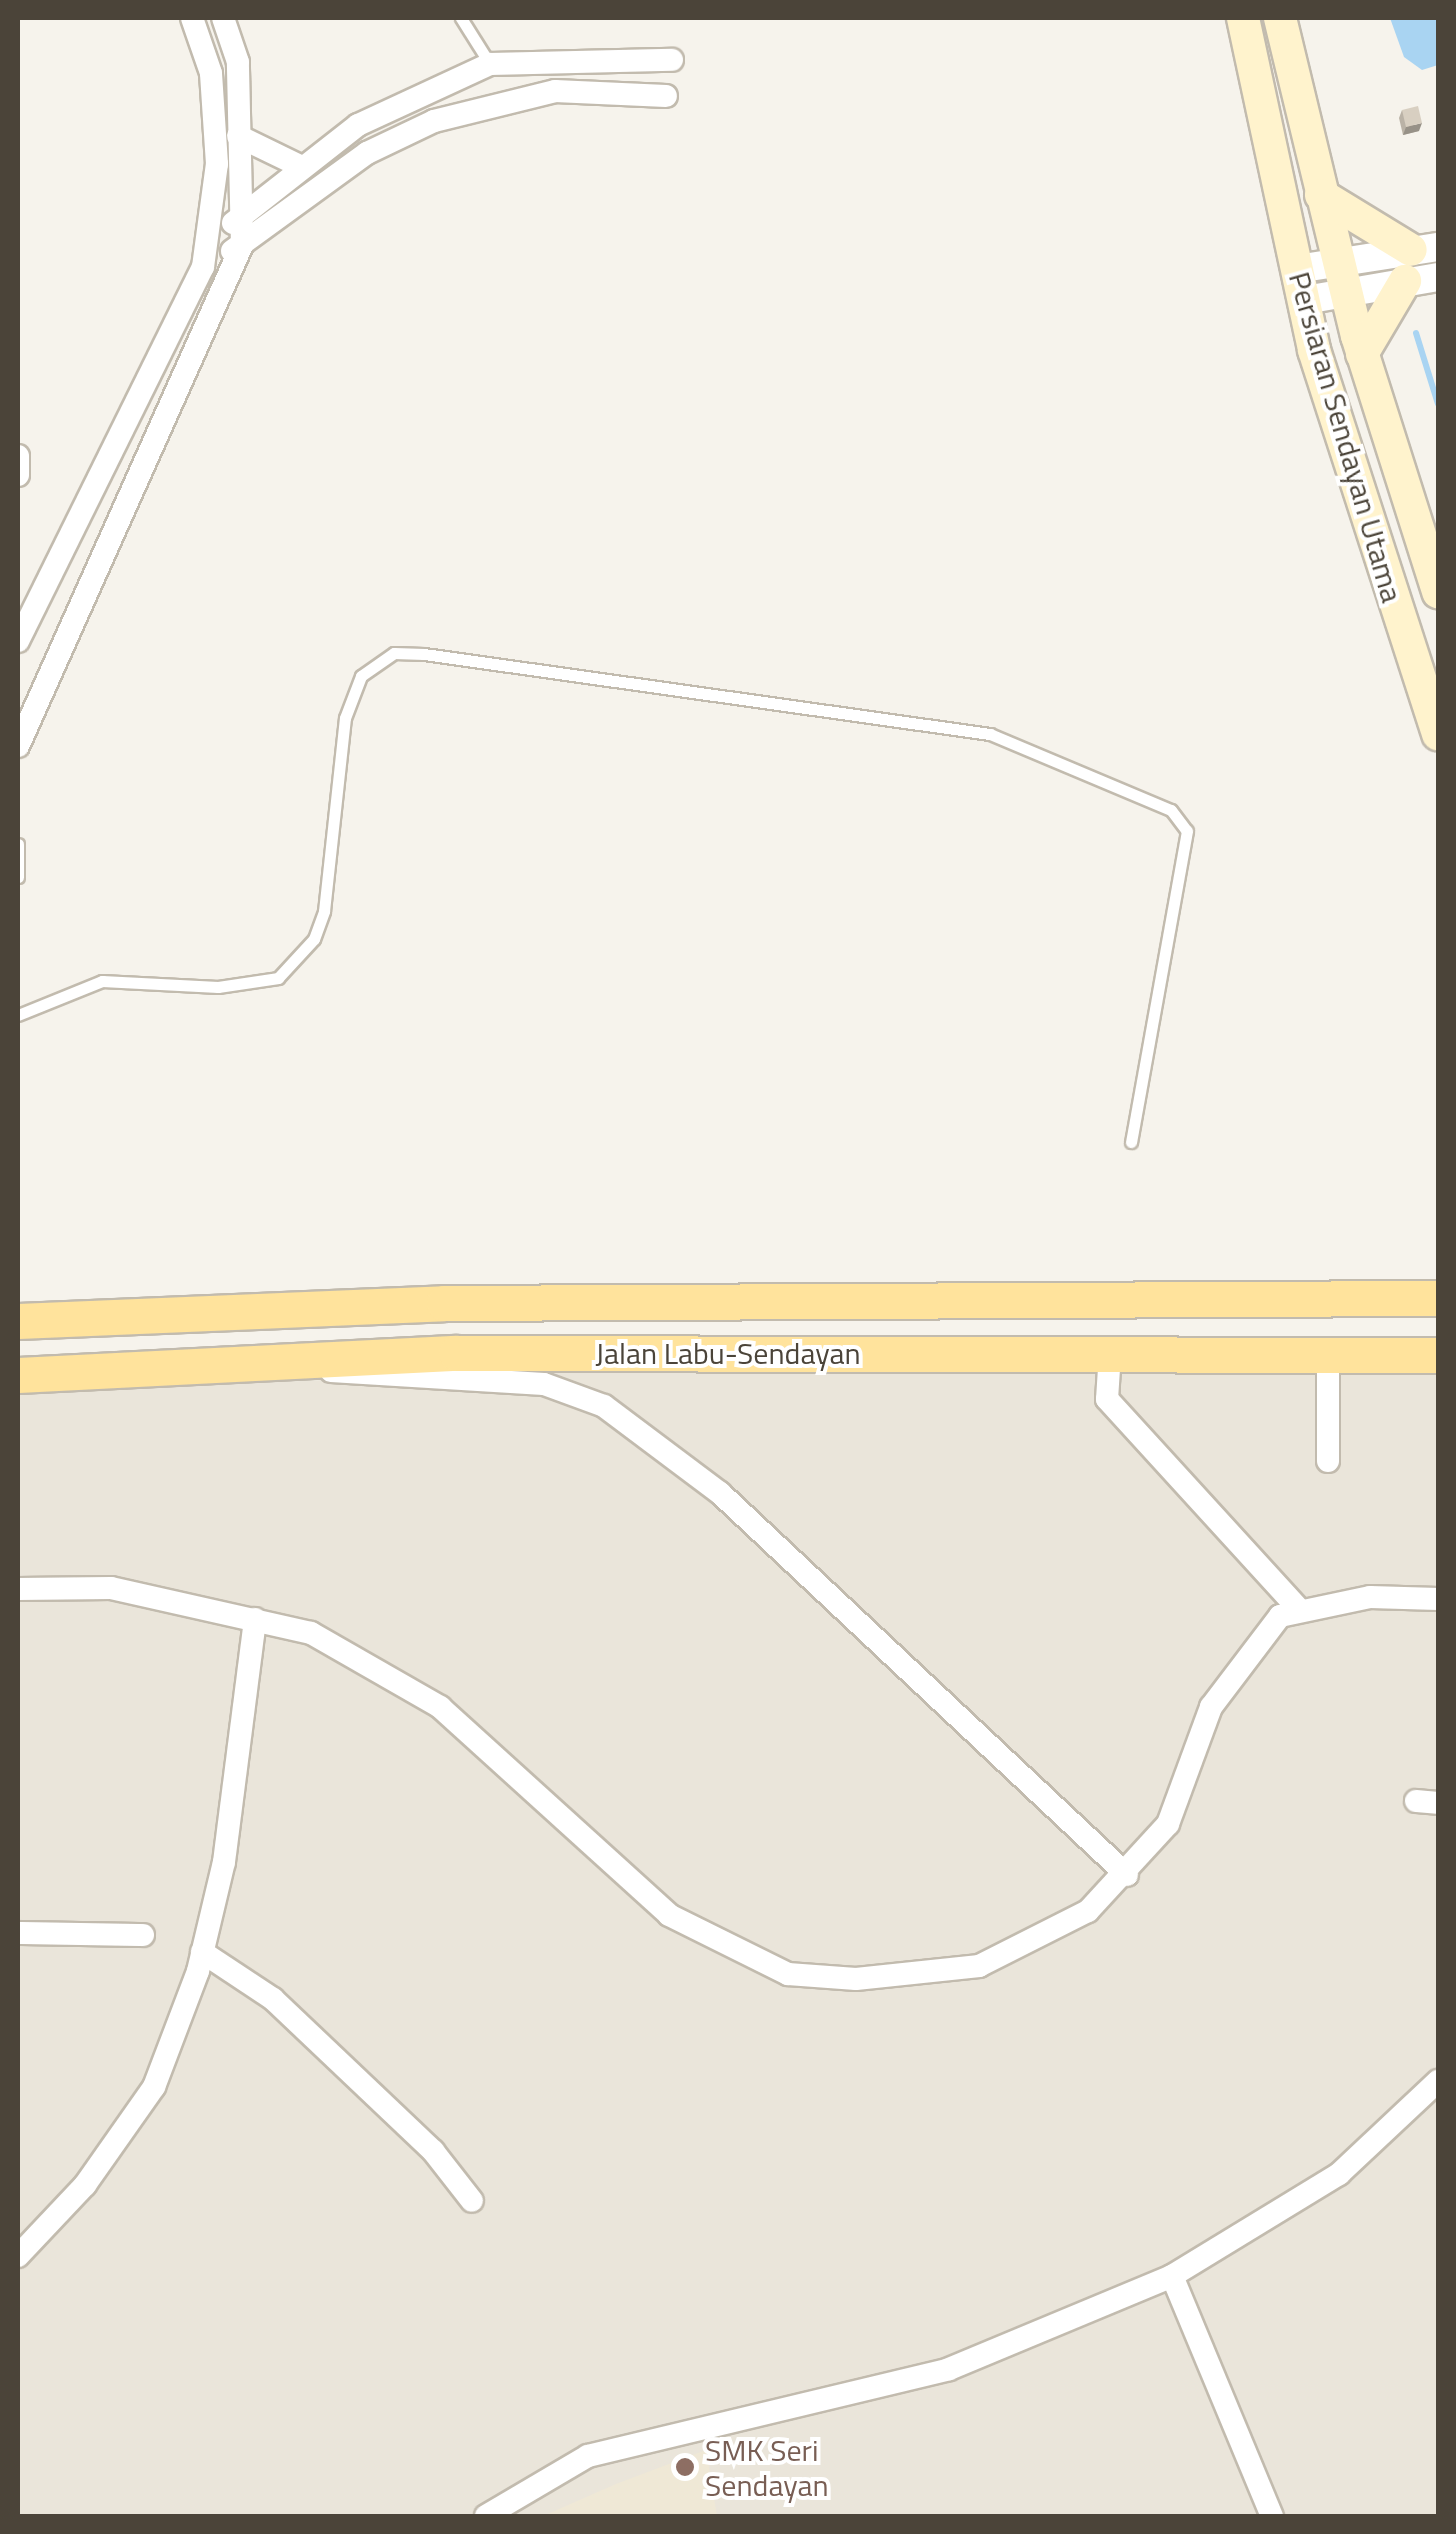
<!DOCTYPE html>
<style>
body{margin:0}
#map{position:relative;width:1456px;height:2534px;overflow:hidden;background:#f6f3ec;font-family:"Titillium Web",sans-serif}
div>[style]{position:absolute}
.residential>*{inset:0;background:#eae5da}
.education>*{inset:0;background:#efe8d6}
.water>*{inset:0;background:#a9d4f2}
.stream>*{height:6px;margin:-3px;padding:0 3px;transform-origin:3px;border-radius:3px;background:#a9d4f2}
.roads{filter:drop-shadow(2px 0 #c2bbae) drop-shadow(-2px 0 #c2bbae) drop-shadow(0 2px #c2bbae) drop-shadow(0 -2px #c2bbae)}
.service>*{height:11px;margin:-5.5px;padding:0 5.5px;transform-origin:5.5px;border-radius:5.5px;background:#fff}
.minor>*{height:22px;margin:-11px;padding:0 11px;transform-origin:11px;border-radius:11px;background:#fff}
.tertiary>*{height:28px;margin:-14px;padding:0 14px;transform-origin:14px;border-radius:14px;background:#fff}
.secondary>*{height:32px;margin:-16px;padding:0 16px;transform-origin:16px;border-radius:16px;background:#fff3cd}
.primary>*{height:35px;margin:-17.5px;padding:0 17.5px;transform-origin:17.5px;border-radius:17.5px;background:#ffe39c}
.wall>*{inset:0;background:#bab2a6}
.shaded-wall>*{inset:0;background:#979187}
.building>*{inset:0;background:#d8cfc1}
.dots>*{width:28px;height:28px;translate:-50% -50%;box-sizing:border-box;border:5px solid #fff;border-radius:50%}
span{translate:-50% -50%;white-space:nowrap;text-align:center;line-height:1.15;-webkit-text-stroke:8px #fff;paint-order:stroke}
.street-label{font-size:30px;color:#4b4439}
.education-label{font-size:30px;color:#785e54}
.left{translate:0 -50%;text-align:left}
.frame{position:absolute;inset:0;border:20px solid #4b4439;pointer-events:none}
</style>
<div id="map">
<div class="residential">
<div style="clip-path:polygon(555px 1370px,1438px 1374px,1438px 2516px,18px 2516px,18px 1393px)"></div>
</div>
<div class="education">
<div style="clip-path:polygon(706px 2450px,717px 2516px,543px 2516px,616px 2484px)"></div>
</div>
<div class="water">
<div style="clip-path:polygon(1390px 18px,1438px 18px,1438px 65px,1422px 70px,1404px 57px)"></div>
</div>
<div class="stream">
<div style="left:1416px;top:333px;width:74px;rotate:72.8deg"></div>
</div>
<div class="roads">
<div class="service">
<div style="left:461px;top:18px;width:54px;rotate:57.8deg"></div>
<div style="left:18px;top:844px;width:33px;rotate:90deg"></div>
<div style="left:18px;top:1015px;width:91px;rotate:-22deg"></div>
<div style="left:102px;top:981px;width:116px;rotate:3deg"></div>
<div style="left:218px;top:987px;width:61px;rotate:-8.5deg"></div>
<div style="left:278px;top:978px;width:53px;rotate:-47.3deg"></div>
<div style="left:314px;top:939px;width:30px;rotate:-70deg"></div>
<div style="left:324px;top:911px;width:194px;rotate:-83.8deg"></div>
<div style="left:345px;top:718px;width:45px;rotate:-69.1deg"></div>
<div style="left:361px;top:676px;width:40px;rotate:-34.9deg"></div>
<div style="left:394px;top:653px;width:30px;rotate:2deg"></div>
<div style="left:424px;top:654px;width:572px;rotate:8.05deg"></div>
<div style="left:990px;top:734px;width:196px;rotate:22.8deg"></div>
<div style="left:1171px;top:810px;width:26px;rotate:53deg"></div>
<div style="left:1187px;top:831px;width:316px;rotate:100.2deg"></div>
</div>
<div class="minor">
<div style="left:238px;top:136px;width:69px;rotate:25.8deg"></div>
<div style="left:233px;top:223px;width:159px;rotate:-38.1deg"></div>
<div style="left:358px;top:125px;width:145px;rotate:-24.8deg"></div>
<div style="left:490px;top:64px;width:182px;rotate:-1.3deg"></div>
<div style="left:232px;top:251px;width:167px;rotate:-36deg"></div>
<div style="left:367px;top:153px;width:74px;rotate:-25.5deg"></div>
<div style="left:434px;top:121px;width:125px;rotate:-13.9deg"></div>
<div style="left:555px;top:91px;width:111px;rotate:2.6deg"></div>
<div style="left:18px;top:456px;width:19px;rotate:90deg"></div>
<div style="left:18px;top:641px;width:417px;rotate:-63.7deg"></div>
<div style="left:203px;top:267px;width:104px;rotate:-82.3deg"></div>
<div style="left:217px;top:164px;width:91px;rotate:-93.8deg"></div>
<div style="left:211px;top:73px;width:58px;rotate:-109.1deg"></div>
<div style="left:18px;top:746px;width:549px;rotate:-65.91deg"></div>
<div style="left:242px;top:245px;width:183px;rotate:-91.3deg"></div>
<div style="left:238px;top:62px;width:46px;rotate:-108.8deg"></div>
<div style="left:1110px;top:1353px;width:46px;rotate:93.7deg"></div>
<div style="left:1107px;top:1399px;width:283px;rotate:47.6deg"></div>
<div style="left:331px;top:1371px;width:213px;rotate:3.5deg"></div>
<div style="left:544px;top:1384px;width:64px;rotate:20.1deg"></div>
<div style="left:604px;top:1406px;width:145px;rotate:36.9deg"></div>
<div style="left:720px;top:1493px;width:558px;rotate:43.19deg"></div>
<div style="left:1328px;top:1461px;width:107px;rotate:-90deg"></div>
<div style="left:18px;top:1589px;width:93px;rotate:-0.6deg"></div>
<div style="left:111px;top:1588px;width:205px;rotate:12.7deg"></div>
<div style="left:311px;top:1633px;width:149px;rotate:29.8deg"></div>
<div style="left:440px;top:1707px;width:309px;rotate:42.2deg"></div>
<div style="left:669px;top:1915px;width:133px;rotate:26.4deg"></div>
<div style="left:788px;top:1974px;width:68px;rotate:4.2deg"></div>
<div style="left:856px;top:1979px;width:124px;rotate:-6deg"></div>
<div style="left:979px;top:1966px;width:122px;rotate:-26.8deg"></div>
<div style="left:1088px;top:1911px;width:118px;rotate:-47.4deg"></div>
<div style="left:1168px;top:1824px;width:125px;rotate:-69.8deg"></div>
<div style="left:1211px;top:1707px;width:114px;rotate:-52.8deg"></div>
<div style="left:1280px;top:1616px;width:92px;rotate:-11.9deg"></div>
<div style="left:1370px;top:1597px;width:68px;rotate:1.7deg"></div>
<div style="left:1416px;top:1801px;width:22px;rotate:5deg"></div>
<div style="left:18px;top:1933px;width:125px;rotate:0.9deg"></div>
<div style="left:202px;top:1952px;width:85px;rotate:33.5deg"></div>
<div style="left:273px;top:1999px;width:221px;rotate:43.5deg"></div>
<div style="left:433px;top:2151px;width:63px;rotate:52deg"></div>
<div style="left:18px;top:2256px;width:98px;rotate:-46.7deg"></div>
<div style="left:85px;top:2185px;width:120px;rotate:-54.9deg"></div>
<div style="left:154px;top:2087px;width:124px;rotate:-69.2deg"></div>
<div style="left:198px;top:1971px;width:112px;rotate:-76.6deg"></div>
<div style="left:224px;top:1862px;width:245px;rotate:-82.7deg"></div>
<div style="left:1172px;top:2276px;width:260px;rotate:67.4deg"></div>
<div style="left:486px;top:2516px;width:118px;rotate:-30.5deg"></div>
<div style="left:588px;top:2456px;width:371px;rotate:-13.5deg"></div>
<div style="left:949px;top:2369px;width:242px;rotate:-22.6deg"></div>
<div style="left:1172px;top:2276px;width:196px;rotate:-31.4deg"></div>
<div style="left:1339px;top:2174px;width:136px;rotate:-43.2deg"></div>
</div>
<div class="tertiary">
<div style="left:1297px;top:269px;width:143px;rotate:-8.9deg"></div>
<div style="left:1305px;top:300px;width:135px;rotate:-9.8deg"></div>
</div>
<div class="secondary">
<div style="left:1243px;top:18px;width:340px;rotate:77.9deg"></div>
<div style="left:1314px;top:350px;width:404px;rotate:72.1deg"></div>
<div style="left:1280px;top:18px;width:327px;rotate:76.4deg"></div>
<div style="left:1357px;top:336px;width:269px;rotate:72.4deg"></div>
<div style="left:1321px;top:195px;width:105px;rotate:31.4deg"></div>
<div style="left:1362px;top:354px;width:85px;rotate:-59.5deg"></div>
</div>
<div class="primary">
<div style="left:18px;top:1321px;width:426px;rotate:-2.4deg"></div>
<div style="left:444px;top:1303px;width:994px;rotate:-0.29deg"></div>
<div style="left:18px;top:1375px;width:439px;rotate:-2.9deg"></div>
<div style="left:456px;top:1353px;width:982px;rotate:0.12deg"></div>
</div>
</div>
<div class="wall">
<div style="clip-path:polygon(1402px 110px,1419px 131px,1403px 135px,1399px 118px)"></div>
</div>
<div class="shaded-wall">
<div style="clip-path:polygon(1422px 123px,1419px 131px,1403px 135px,1406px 127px)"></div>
</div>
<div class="building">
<div style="clip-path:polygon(1418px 106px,1422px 123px,1406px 127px,1402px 110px)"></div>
</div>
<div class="dots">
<div style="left:685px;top:2467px;background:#8d6e63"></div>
</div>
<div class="street-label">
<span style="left:1346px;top:437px;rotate:74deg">Persiaran Sendayan Utama</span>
<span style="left:728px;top:1353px">Jalan Labu-Sendayan</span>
</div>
<div class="education-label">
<span class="left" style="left:705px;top:2467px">SMK Seri<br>Sendayan</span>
</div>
<div class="frame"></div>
</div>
